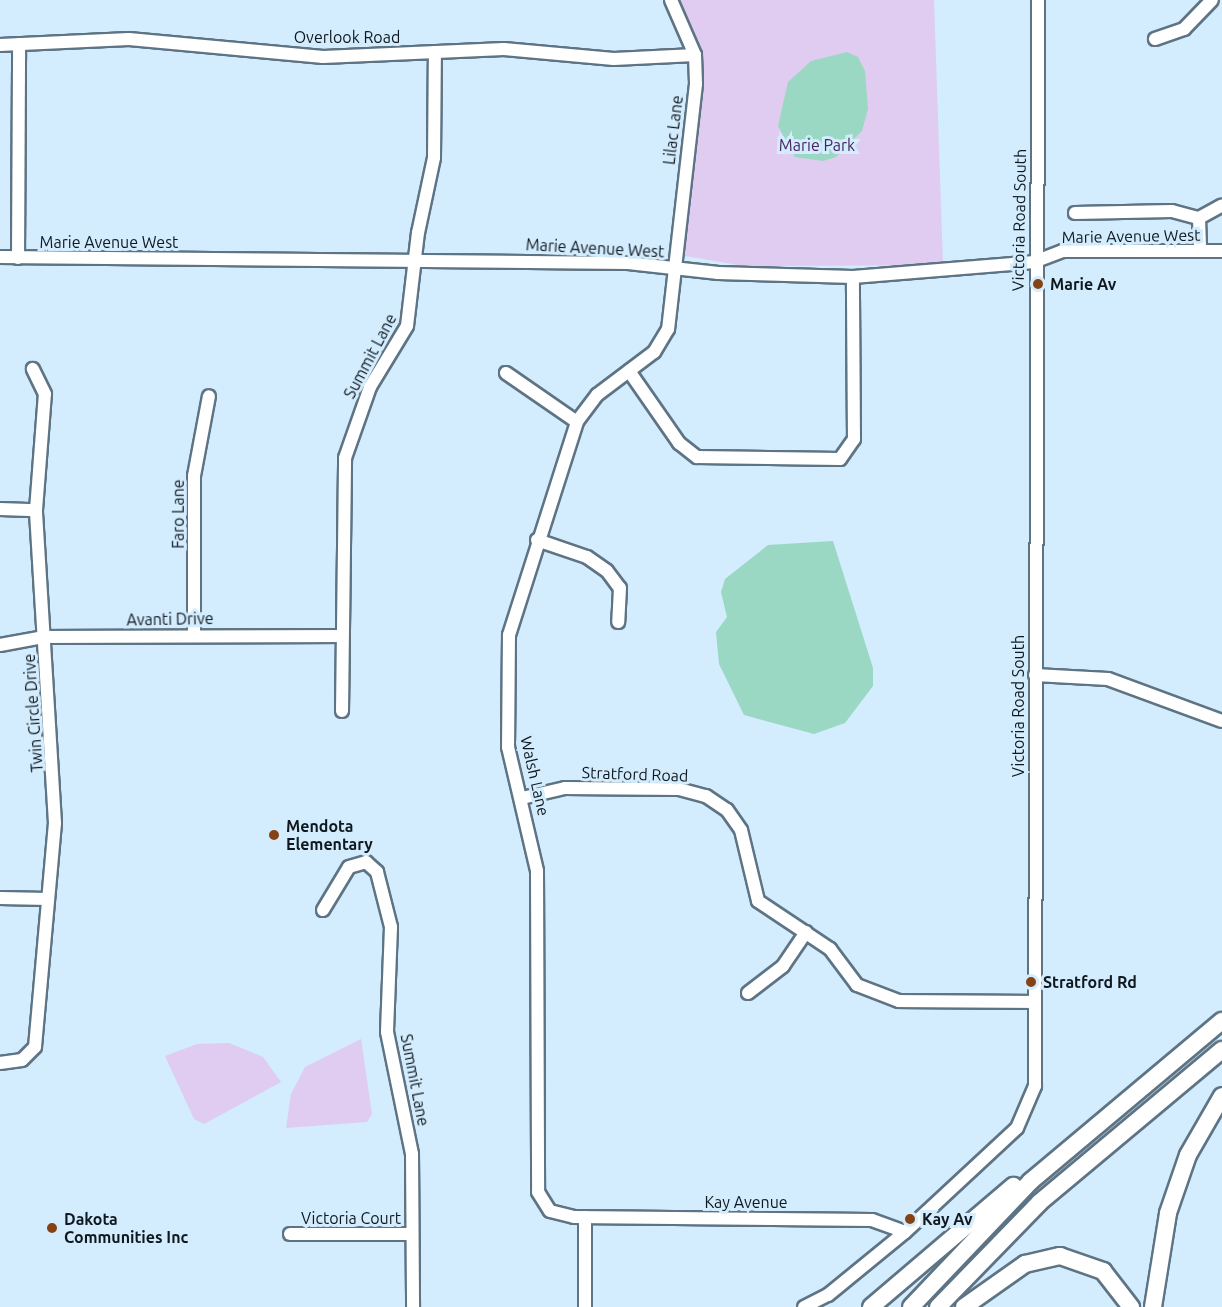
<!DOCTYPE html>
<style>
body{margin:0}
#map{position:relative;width:1222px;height:1307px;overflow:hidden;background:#d3ecfe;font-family:Ubuntu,sans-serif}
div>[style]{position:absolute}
.green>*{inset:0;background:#dfccf0}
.water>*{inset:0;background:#9ad8c3}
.roads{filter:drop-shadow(2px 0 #5e7484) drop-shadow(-2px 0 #5e7484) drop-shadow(0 2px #5e7484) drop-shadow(0 -2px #5e7484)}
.minor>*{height:12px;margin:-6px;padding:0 6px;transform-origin:6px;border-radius:6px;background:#fff}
.highway>*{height:16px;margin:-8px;padding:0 8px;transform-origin:8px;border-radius:8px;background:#fff}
.dots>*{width:16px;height:16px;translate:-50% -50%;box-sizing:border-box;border:3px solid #d3ecfe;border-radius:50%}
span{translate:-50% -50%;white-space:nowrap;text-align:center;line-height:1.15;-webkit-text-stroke:6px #d3ecfe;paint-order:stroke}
.street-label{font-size:16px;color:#0f181e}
.park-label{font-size:16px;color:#47265f}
.poi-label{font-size:16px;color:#0f181e;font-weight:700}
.left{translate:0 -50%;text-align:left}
</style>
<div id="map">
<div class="green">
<div style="clip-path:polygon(676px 0,934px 0,943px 265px,744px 266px,680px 255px,703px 68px,697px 41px)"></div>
<div style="clip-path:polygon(361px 1039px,372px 1114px,367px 1122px,286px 1128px,291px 1094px,305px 1067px)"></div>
<div style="clip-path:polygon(229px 1043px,263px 1057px,281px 1082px,204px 1124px,194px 1119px,165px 1056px,197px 1044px)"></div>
</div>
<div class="water">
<div style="clip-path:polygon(847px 52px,858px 57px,865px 71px,868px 109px,862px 131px,836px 157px,823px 161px,795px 157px,778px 126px,788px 82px,811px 61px)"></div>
<div style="clip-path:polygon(833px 541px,873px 668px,873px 686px,845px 723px,814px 734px,744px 715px,719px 664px,716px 632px,727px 617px,721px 592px,725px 579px,768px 545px)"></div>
</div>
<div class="roads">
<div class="minor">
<div style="left:671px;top:0;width:60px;rotate:66.4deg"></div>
<div style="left:695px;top:55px;width:29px;rotate:88deg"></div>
<div style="left:696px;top:84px;width:247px;rotate:96.5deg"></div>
<div style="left:668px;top:329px;width:27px;rotate:121deg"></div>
<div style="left:654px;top:352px;width:71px;rotate:143deg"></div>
<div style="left:597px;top:395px;width:34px;rotate:127deg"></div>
<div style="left:577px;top:422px;width:224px;rotate:107.7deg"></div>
<div style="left:509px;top:635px;width:112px;rotate:90.5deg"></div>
<div style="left:508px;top:747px;width:127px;rotate:76.8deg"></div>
<div style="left:537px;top:871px;width:321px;rotate:89.8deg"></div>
<div style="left:538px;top:1192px;width:22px;rotate:58deg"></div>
<div style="left:550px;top:1211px;width:25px;rotate:14deg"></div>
<div style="left:574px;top:1217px;width:298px;rotate:0.6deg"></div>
<div style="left:872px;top:1220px;width:35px;rotate:20deg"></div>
<div style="left:1155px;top:39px;width:31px;rotate:-19deg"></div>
<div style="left:1184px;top:29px;width:40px;rotate:-46deg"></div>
<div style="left:0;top:45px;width:129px;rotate:-2.7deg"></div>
<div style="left:129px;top:39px;width:195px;rotate:5.3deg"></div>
<div style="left:323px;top:57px;width:181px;rotate:-2.5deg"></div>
<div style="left:504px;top:49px;width:110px;rotate:5.2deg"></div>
<div style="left:614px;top:59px;width:81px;rotate:-2.8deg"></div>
<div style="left:1075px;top:213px;width:97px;rotate:-1.2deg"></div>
<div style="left:1172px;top:211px;width:28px;rotate:15deg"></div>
<div style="left:1199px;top:218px;width:26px;rotate:-29deg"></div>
<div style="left:1199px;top:218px;width:33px;rotate:88deg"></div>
<div style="left:0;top:257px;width:628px;rotate:0.55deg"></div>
<div style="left:628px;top:263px;width:91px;rotate:6.3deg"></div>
<div style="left:718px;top:273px;width:135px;rotate:1.7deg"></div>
<div style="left:853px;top:277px;width:182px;rotate:-4.7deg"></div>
<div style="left:1034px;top:262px;width:31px;rotate:-21deg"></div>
<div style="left:1063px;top:251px;width:159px"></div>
<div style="left:18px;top:258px;width:214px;rotate:-89.7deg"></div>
<div style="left:629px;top:371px;width:88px;rotate:55.2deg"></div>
<div style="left:679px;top:443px;width:23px;rotate:38deg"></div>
<div style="left:697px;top:457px;width:143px;rotate:0.8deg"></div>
<div style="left:840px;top:459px;width:24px;rotate:-55deg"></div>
<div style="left:854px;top:439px;width:162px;rotate:-90.4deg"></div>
<div style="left:506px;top:373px;width:86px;rotate:34.6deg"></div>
<div style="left:0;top:509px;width:36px;rotate:2deg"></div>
<div style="left:537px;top:540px;width:53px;rotate:18.8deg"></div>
<div style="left:587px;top:557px;width:24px;rotate:35deg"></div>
<div style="left:607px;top:571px;width:21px;rotate:53deg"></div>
<div style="left:620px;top:588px;width:34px;rotate:93deg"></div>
<div style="left:194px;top:634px;width:158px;rotate:-90deg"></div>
<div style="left:194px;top:476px;width:81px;rotate:-79.4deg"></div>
<div style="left:0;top:645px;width:45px;rotate:-10.3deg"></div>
<div style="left:44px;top:637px;width:298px;rotate:-0.2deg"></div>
<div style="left:1035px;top:675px;width:73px;rotate:3.1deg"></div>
<div style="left:1108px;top:679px;width:121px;rotate:20.2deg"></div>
<div style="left:342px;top:711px;width:253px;rotate:-89.3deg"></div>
<div style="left:345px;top:458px;width:75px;rotate:-70.6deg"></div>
<div style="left:370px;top:387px;width:71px;rotate:-58.8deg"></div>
<div style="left:407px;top:326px;width:94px;rotate:-83.3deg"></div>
<div style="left:418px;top:233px;width:77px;rotate:-78deg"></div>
<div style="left:434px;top:158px;width:106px;rotate:-89.5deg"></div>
<div style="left:522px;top:798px;width:44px;rotate:-13.1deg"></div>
<div style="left:565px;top:788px;width:114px;rotate:0.5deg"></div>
<div style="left:679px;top:789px;width:28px;rotate:15deg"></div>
<div style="left:706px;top:796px;width:25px;rotate:34deg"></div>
<div style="left:727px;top:810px;width:24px;rotate:55deg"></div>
<div style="left:741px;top:830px;width:73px;rotate:76.5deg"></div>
<div style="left:758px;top:901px;width:87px;rotate:33.7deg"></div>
<div style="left:830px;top:949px;width:45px;rotate:53.1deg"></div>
<div style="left:857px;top:985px;width:45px;rotate:20.9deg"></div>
<div style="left:899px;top:1001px;width:136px;rotate:0.4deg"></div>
<div style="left:0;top:898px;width:48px;rotate:1.2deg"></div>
<div style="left:323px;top:910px;width:50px;rotate:-58.8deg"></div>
<div style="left:349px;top:867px;width:18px;rotate:-16deg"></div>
<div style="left:366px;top:862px;width:15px;rotate:42deg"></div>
<div style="left:377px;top:872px;width:57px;rotate:75.7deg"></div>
<div style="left:391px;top:927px;width:105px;rotate:92.2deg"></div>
<div style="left:387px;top:1032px;width:125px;rotate:78.4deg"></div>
<div style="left:412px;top:1154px;width:153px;rotate:89.6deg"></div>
<div style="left:748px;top:993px;width:44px;rotate:-37.6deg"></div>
<div style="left:783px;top:966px;width:41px;rotate:-55.9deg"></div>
<div style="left:0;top:1063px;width:22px;rotate:-8deg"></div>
<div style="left:22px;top:1060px;width:18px;rotate:-45deg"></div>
<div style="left:35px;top:1047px;width:225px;rotate:-84.9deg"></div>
<div style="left:55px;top:823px;width:314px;rotate:-93.5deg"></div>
<div style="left:36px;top:510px;width:116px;rotate:-85.6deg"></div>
<div style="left:45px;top:394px;width:28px;rotate:-116deg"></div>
<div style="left:290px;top:1234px;width:122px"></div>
<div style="left:585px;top:1307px;width:90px;rotate:-90deg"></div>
<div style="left:804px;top:1307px;width:27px;rotate:-27deg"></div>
<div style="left:828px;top:1295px;width:99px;rotate:-39.3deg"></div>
<div style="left:905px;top:1232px;width:153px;rotate:-42.9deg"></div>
<div style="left:1017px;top:1128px;width:46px;rotate:-66.8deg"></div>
<div style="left:1035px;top:1086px;width:1086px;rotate:-89.84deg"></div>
</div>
<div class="highway">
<div style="left:871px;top:1307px;width:187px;rotate:-40.4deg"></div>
<div style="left:911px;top:1307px;width:174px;rotate:-46.4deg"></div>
<div style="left:1031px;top:1181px;width:249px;rotate:-40deg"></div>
<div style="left:938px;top:1307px;width:146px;rotate:-45.8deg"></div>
<div style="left:1040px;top:1202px;width:237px;rotate:-39.9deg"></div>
<div style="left:964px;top:1307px;width:75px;rotate:-35.2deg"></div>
<div style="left:1025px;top:1264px;width:36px;rotate:-13deg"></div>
<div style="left:1060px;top:1256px;width:46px;rotate:19.2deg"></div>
<div style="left:1103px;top:1271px;width:46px;rotate:52.1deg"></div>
<div style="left:1153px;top:1307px;width:95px;rotate:-80.9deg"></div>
<div style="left:1168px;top:1213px;width:61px;rotate:-71deg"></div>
<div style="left:1188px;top:1155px;width:68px;rotate:-60deg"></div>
</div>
</div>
<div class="dots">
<div style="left:1038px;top:284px;background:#854313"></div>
<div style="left:274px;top:835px;background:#854313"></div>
<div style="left:1031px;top:982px;background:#854313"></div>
<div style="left:910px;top:1219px;background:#854313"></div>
<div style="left:52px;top:1228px;background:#854313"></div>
</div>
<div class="street-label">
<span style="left:347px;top:37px">Overlook Road</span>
<span style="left:673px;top:130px;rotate:-83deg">Lilac Lane</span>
<span style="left:1019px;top:220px;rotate:-89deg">Victoria Road South</span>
<span style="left:1131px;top:236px;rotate:-1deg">Marie Avenue West</span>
<span style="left:109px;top:242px">Marie Avenue West</span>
<span style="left:595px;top:248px;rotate:3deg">Marie Avenue West</span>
<span style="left:370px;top:356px;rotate:-62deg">Summit Lane</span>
<span style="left:178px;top:514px;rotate:-90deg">Faro Lane</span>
<span style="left:170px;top:619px;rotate:-1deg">Avanti Drive</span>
<span style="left:1018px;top:706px;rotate:-90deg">Victoria Road South</span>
<span style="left:33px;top:713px;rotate:-94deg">Twin Circle Drive</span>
<span style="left:635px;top:774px;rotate:2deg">Stratford Road</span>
<span style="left:535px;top:776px;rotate:77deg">Walsh Lane</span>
<span style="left:415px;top:1080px;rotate:79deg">Summit Lane</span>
<span style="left:746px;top:1202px">Kay Avenue</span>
<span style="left:351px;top:1218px">Victoria Court</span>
</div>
<div class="park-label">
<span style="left:817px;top:145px">Marie Park</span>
</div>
<div class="poi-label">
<span class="left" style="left:1050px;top:284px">Marie Av</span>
<span class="left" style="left:286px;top:835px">Mendota<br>Elementary</span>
<span class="left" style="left:1043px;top:982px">Stratford Rd</span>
<span class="left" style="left:64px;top:1228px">Dakota<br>Communities Inc</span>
<span class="left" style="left:922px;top:1219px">Kay Av</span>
</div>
</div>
